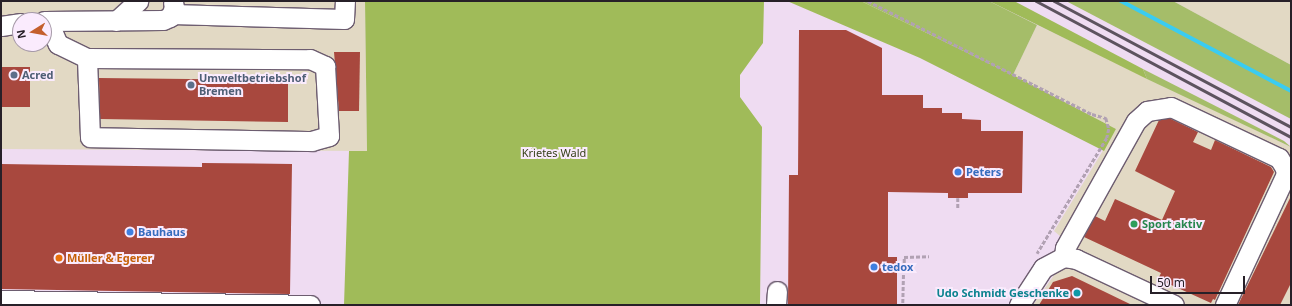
<!DOCTYPE html>
<meta charset="utf-8">
<style>
body{margin:0}
#map{position:relative;width:1292px;height:306px;overflow:hidden;background:#efdcf2;font-family:"Noto Sans",sans-serif}
div>[style]{position:absolute}
.industrial>*{inset:0;background:#e2d9c4}
.green>*{inset:0;background:#a5bd69}
.forest>*{inset:0;background:#a0bb59}
.stream>*{height:4px;margin:-2px;padding:0 2px;transform-origin:2px;border-radius:2px;background:#3accf1}
.building>*{inset:0;background:#a8483e}
.path>*{height:2.5px;margin-top:-1.25px;transform-origin:0;background:repeating-linear-gradient(90deg,#b1a1b3 0 4px,transparent 0 6px)}
.roads{filter:drop-shadow(1px 0 #6d5d70) drop-shadow(-1px 0 #6d5d70) drop-shadow(0 1px #6d5d70) drop-shadow(0 -1px #6d5d70)}
.minor>*{height:19px;margin:-9.5px;padding:0 9.5px;transform-origin:9.5px;border-radius:9.5px;background:#fff}
.rail>*{height:3px;margin:-1.5px;padding:0 1.5px;transform-origin:1.5px;border-radius:1.5px;background:#5d535f}
.dots>*{width:11px;height:11px;translate:-50% -50%;box-sizing:border-box;border:2px solid #faebfd;border-radius:50%}
span{translate:-50% -50%;white-space:nowrap;text-align:center;line-height:1.15;-webkit-text-stroke:4px #faebfd;paint-order:stroke}
.service-label{font-size:11px;color:#4e5e75;font-weight:700}
.left{translate:0 -50%;text-align:left}
.park-label{font-size:11px;color:#364018}
.shop-label{font-size:11px;color:#366cbe;font-weight:700}
.leisure-label{font-size:11px;color:#27864d;font-weight:700}
.food-label{font-size:11px;color:#c56008;font-weight:700}
.culture-label{font-size:11px;color:#0d838f;font-weight:700}
.right{translate:-100% -50%;text-align:right}
.frame{position:absolute;inset:0;border:2px solid #272028;pointer-events:none}
.north{position:absolute;left:12px;top:12px;width:40px;height:40px;box-sizing:border-box;background:#faebfd;border:1px solid #a69aa8;border-radius:50%;rotate:259deg;font-size:11px;font-weight:700;line-height:16px;text-align:center;color:#272028}
.north::after{content:'';display:block;margin:auto;width:14px;height:18px;background:#c45f2c;clip-path:polygon(50% 0,100% 100%,50% 72%,0 100%)}
.scale{position:absolute;left:1150px;top:276px;width:95px;height:18px;box-sizing:border-box;border:2px solid #272028;border-top:0;padding-left:5px;font-size:12px;line-height:14px;white-space:nowrap;color:#272028;-webkit-text-stroke:3px #faebfd;paint-order:stroke}
</style>
<div id="map">
<div class="industrial">
<div style="clip-path:polygon(evenodd,1px 1px,365px 1px,367px 151px,1px 149px,1px 1px,20px 20px,44px 20px,44px 44px,20px 44px,20px 20px)"></div>
<div style="clip-path:polygon(1173px 1px,1291px 1px,1291px 65px)"></div>
<div style="clip-path:polygon(1037px 25px,1291px 147px,1291px 305px,1033px 305px,1054px 275px,1060px 236px,1054px 231px,1116px 129px,1013px 75px)"></div>
</div>
<div class="green">
<div style="clip-path:polygon(861px 1px,989px 1px,1037px 25px,1013px 75px)"></div>
<div style="clip-path:polygon(1066px 1px,1173px 1px,1291px 65px,1291px 119px)"></div>
<div style="clip-path:polygon(1143px 69px,1284px 141px,1291px 147px,1147px 79px)"></div>
</div>
<div class="forest">
<div style="clip-path:polygon(365px 1px,764px 1px,763px 43px,740px 75px,740px 97px,762px 127px,760px 305px,344px 305px,349px 151px,367px 151px)"></div>
<div style="clip-path:polygon(787px 1px,861px 1px,1013px 75px,1116px 129px,1104px 151px,920px 58px)"></div>
<div style="clip-path:polygon(989px 1px,1014px 1px,1143px 69px,1147px 79px)"></div>
</div>
<div class="stream">
<div style="left:1121px;top:1px;width:192px;rotate:27.9deg"></div>
</div>
<div class="building">
<div style="clip-path:polygon(799px 30px,846px 30px,882px 48px,882px 95px,923px 95px,923px 108px,942px 108px,942px 113px,962px 113px,962px 119px,981px 120px,981px 131px,1023px 131px,1022px 193px,968px 193px,968px 198px,948px 198px,948px 193px,888px 192px,888px 257px,897px 257px,897px 305px,788px 305px,789px 175px,798px 175px)"></div>
<div style="clip-path:polygon(334px 52px,360px 52px,359px 111px,339px 111px)"></div>
<div style="clip-path:polygon(1px 67px,30px 67px,30px 107px,1px 107px)"></div>
<div style="clip-path:polygon(99px 78px,288px 80px,288px 122px,100px 119px)"></div>
<div style="clip-path:polygon(1169px 118px,1198px 132px,1193px 142px,1211px 150px,1215px 140px,1271px 167px,1274px 172px,1215px 300px,1213px 299px,1211px 303px,1158px 279px,1161px 273px,1084px 237px,1095px 216px,1105px 221px,1115px 199px,1162px 220px,1175px 191px,1135px 171px,1159px 120px)"></div>
<div style="clip-path:polygon(202px 163px,292px 164px,290px 294px,1px 289px,1px 164px,202px 167px)"></div>
<div style="clip-path:polygon(1291px 196px,1291px 283px,1280px 305px,1238px 305px)"></div>
<div style="clip-path:polygon(1072px 276px,1132px 305px,1039px 305px,1053px 282px)"></div>
</div>
<div class="path">
<div style="left:868px;top:1px;width:251px;rotate:26.8deg"></div>
<div style="left:1092px;top:114px;width:15px;rotate:16deg"></div>
<div style="left:1106px;top:118px;width:11px;rotate:75deg"></div>
<div style="left:1109px;top:129px;width:9px;rotate:103deg"></div>
<div style="left:1107px;top:138px;width:135px;rotate:121.1deg"></div>
<div style="left:958px;top:198px;width:11px;rotate:90deg"></div>
<div style="left:897px;top:263px;width:7px"></div>
<div style="left:904px;top:263px;width:42px;rotate:91.4deg"></div>
<div style="left:904px;top:263px;width:6px;rotate:-90deg"></div>
<div style="left:904px;top:257px;width:25px;rotate:-2deg"></div>
</div>
<div class="roads">
<div class="minor">
<div style="left:172px;top:14px;width:172px;rotate:1.7deg"></div>
<div style="left:344px;top:19px;width:18px;rotate:-87deg"></div>
<div style="left:44px;top:21px;width:119px;rotate:-0.5deg"></div>
<div style="left:163px;top:20px;width:8px;rotate:-23deg"></div>
<div style="left:170px;top:17px;width:10px;rotate:-66deg"></div>
<div style="left:174px;top:8px;width:6px;rotate:-99deg"></div>
<div style="left:48px;top:21px;width:25px;rotate:67deg"></div>
<div style="left:58px;top:44px;width:32px;rotate:26deg"></div>
<div style="left:87px;top:58px;width:223px;rotate:0.3deg"></div>
<div style="left:310px;top:59px;width:17px;rotate:25deg"></div>
<div style="left:325px;top:66px;width:70px;rotate:86.7deg"></div>
<div style="left:329px;top:136px;width:18px;rotate:164deg"></div>
<div style="left:312px;top:141px;width:222px;rotate:-179deg"></div>
<div style="left:90px;top:137px;width:79px;rotate:-92.2deg"></div>
<div style="left:116px;top:21px;width:30px;rotate:-42deg"></div>
<div style="left:1px;top:26px;width:19px;rotate:-9deg"></div>
<div style="left:1064px;top:257px;width:9px;rotate:-84deg"></div>
<div style="left:1065px;top:248px;width:145px;rotate:-60.8deg"></div>
<div style="left:1136px;top:121px;width:15px;rotate:-42deg"></div>
<div style="left:1147px;top:111px;width:24px;rotate:-9deg"></div>
<div style="left:1171px;top:107px;width:119px;rotate:25.3deg"></div>
<div style="left:1279px;top:158px;width:12px;rotate:59deg"></div>
<div style="left:1285px;top:168px;width:6px;rotate:81deg"></div>
<div style="left:1286px;top:174px;width:145px;rotate:115deg"></div>
<div style="left:1px;top:300px;width:309px;rotate:0.9deg"></div>
<div style="left:776px;top:305px;width:14px;rotate:-86deg"></div>
<div style="left:1019px;top:305px;width:44px;rotate:-57deg"></div>
<div style="left:1043px;top:268px;width:24px;rotate:-28deg"></div>
<div style="left:1064px;top:257px;width:12px;rotate:9deg"></div>
<div style="left:1076px;top:259px;width:108px;rotate:25.1deg"></div>
</div>
</div>
<div class="rail">
<div style="left:1036px;top:1px;width:289px;rotate:28.1deg"></div>
<div style="left:1054px;top:1px;width:268px;rotate:28deg"></div>
</div>
<div class="dots">
<div style="left:14px;top:75px;background:#5c6f8a"></div>
<div style="left:191px;top:85px;background:#5c6f8a"></div>
<div style="left:958px;top:172px;background:#3f7fe0"></div>
<div style="left:1134px;top:224px;background:#2e9e5b"></div>
<div style="left:130px;top:232px;background:#3f7fe0"></div>
<div style="left:59px;top:258px;background:#e8710a"></div>
<div style="left:874px;top:267px;background:#3f7fe0"></div>
<div style="left:1077px;top:293px;background:#0f9aa8"></div>
</div>
<div class="service-label">
<span class="left" style="left:22px;top:75px">Acred</span>
<span class="left" style="left:199px;top:85px">Umweltbetriebshof<br>Bremen</span>
</div>
<div class="park-label">
<span style="left:554px;top:153px">Krietes Wald</span>
</div>
<div class="shop-label">
<span class="left" style="left:966px;top:172px">Peters</span>
<span class="left" style="left:138px;top:232px">Bauhaus</span>
<span class="left" style="left:882px;top:267px">tedox</span>
</div>
<div class="leisure-label">
<span class="left" style="left:1142px;top:224px">Sport aktiv</span>
</div>
<div class="food-label">
<span class="left" style="left:67px;top:258px">Müller &amp; Egerer</span>
</div>
<div class="culture-label">
<span class="right" style="left:1069px;top:293px">Udo Schmidt Geschenke</span>
</div>
<div class="frame"></div>
<div class="north">N</div>
<div class="scale">50 m</div>
</div>
